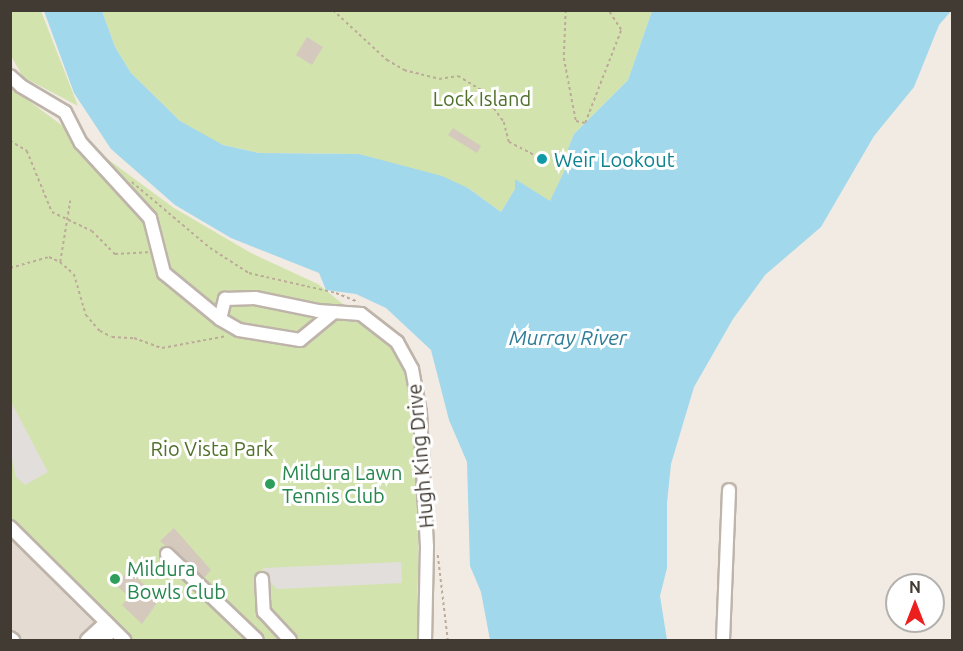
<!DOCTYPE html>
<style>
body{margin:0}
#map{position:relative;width:963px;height:651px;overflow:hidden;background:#f1ebe4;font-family:Ubuntu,sans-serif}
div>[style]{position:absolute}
.residential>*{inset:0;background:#e4dcd2}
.green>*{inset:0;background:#d3e3ae}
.parking>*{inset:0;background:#e2dedc}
.water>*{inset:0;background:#a2d8eb}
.building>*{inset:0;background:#d5c8bd}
.path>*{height:1.5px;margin-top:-0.75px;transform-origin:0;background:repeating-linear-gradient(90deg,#bcab99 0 3px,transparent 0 6px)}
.roads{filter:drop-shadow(2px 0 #beb4aa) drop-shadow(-2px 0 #beb4aa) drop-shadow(0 2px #beb4aa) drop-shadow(0 -2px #beb4aa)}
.minor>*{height:12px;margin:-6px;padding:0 6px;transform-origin:6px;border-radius:6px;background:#fff}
.dots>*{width:16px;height:16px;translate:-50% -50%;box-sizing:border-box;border:3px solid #fff;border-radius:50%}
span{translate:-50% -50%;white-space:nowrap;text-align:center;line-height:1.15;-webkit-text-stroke:6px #fff;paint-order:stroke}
.park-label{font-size:20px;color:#50702b}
.culture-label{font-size:20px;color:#0d838f}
.left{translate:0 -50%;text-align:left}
.street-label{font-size:20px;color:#423b34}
.leisure-label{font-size:20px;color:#27864d}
.water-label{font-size:21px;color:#307c98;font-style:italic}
.frame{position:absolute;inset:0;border:12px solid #423b34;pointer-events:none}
.north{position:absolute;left:885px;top:573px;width:60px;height:60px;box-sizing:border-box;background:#fff;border:2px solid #b3b1ae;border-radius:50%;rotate:0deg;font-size:16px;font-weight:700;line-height:24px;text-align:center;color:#423b34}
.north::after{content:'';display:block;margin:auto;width:21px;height:27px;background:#ed1e1e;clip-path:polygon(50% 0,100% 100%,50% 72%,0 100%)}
</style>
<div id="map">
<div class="residential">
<div style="clip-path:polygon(11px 539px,111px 640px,11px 640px)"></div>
</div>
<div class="green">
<div style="clip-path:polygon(11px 10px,41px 11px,78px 106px,23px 77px,11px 56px)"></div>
<div style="clip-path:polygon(102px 11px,652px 11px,628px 80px,574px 134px,567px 151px,568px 163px,550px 202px,515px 180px,515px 189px,501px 212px,468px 188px,359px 154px,259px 153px,223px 145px,202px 135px,180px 121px,131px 73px,115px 47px)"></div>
<div style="clip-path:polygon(10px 87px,174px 208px,251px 253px,318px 284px,389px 341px,404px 364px,414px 400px,419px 500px,417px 640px,133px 640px,11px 519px)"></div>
</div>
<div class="parking">
<div style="clip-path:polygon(11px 402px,48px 472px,25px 485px,16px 477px,11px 455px)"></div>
<div style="clip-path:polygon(401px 562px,402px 583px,277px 589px,263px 575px,263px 568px)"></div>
</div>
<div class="water">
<div style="clip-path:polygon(952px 10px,939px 25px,914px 87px,874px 136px,821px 227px,765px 275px,733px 319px,694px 387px,671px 464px,667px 503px,667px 568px,660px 596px,667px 640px,490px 640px,481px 592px,470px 566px,467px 462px,449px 420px,431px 350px,386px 308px,356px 294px,326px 290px,319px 273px,231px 238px,175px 205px,111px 149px,74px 93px,44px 11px,102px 11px,115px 47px,131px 73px,180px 121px,223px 145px,259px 153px,359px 154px,442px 176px,468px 188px,501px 212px,515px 189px,515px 179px,550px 201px,568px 163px,567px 151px,574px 134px,628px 80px,652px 11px)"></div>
</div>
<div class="building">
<div style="clip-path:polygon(307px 37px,323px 47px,312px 65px,296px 55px)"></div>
<div style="clip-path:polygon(453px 128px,481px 146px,477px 153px,448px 135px)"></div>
<div style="clip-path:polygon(174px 528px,211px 570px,204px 578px,160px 541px)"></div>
<div style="clip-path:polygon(129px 569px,159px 600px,142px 624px,122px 605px,129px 597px,116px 585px)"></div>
</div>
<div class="path">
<div style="left:333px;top:10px;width:74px;rotate:42.8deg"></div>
<div style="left:387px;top:60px;width:20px;rotate:30deg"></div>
<div style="left:404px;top:70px;width:36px;rotate:14deg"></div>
<div style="left:439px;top:79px;width:19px;rotate:-9deg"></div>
<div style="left:458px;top:76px;width:26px;rotate:31deg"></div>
<div style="left:480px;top:89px;width:41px;rotate:54deg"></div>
<div style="left:504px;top:122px;width:21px;rotate:76deg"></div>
<div style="left:509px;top:142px;width:37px;rotate:27deg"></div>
<div style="left:566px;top:10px;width:48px;rotate:92.4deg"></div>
<div style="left:564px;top:58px;width:64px;rotate:79.2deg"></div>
<div style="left:576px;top:121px;width:9px;rotate:13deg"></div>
<div style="left:585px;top:123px;width:100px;rotate:-68.8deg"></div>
<div style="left:621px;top:30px;width:24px;rotate:-123deg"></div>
<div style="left:572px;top:10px;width:1px"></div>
<div style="left:10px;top:61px;width:6px;rotate:59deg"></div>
<div style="left:10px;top:141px;width:20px;rotate:30deg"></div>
<div style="left:27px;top:151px;width:66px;rotate:67.7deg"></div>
<div style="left:52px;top:212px;width:44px;rotate:25.4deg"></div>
<div style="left:92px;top:231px;width:33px;rotate:45deg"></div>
<div style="left:115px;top:254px;width:33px;rotate:-3deg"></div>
<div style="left:132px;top:182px;width:102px;rotate:40.2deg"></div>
<div style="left:210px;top:248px;width:46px;rotate:32.7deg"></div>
<div style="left:249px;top:273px;width:89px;rotate:12.9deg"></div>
<div style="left:336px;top:293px;width:24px;rotate:22deg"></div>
<div style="left:60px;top:262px;width:62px;rotate:-80.7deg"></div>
<div style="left:10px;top:268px;width:41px;rotate:-15.8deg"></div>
<div style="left:49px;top:257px;width:12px;rotate:24deg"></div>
<div style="left:60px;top:262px;width:18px;rotate:41deg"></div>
<div style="left:74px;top:274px;width:43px;rotate:73.7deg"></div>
<div style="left:86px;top:315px;width:21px;rotate:49deg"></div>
<div style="left:100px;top:331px;width:13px;rotate:27deg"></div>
<div style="left:112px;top:337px;width:22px;rotate:3deg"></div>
<div style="left:134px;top:338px;width:30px;rotate:20deg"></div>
<div style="left:162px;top:348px;width:66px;rotate:-10.5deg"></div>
<div style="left:438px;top:555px;width:86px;rotate:83.3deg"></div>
</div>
<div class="roads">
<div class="minor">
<div style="left:10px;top:76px;width:15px;rotate:42deg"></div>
<div style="left:21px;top:86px;width:51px;rotate:30.6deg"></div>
<div style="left:65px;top:112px;width:35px;rotate:63deg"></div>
<div style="left:81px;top:143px;width:102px;rotate:47.4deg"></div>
<div style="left:150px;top:218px;width:57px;rotate:75.7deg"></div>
<div style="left:164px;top:273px;width:72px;rotate:39.4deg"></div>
<div style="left:220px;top:319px;width:22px;rotate:30deg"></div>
<div style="left:239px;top:330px;width:62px;rotate:9.3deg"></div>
<div style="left:300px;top:340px;width:44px;rotate:-39.5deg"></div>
<div style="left:220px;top:319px;width:21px;rotate:-76deg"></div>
<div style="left:225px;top:299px;width:30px;rotate:-2deg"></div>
<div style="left:255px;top:298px;width:64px;rotate:11.7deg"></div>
<div style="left:318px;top:311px;width:43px;rotate:4deg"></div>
<div style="left:361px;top:314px;width:46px;rotate:37.9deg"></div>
<div style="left:397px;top:342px;width:31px;rotate:61deg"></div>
<div style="left:412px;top:369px;width:45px;rotate:79.7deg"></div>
<div style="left:420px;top:413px;width:133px;rotate:87deg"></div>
<div style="left:427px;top:546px;width:94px;rotate:91.2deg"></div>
<div style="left:10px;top:527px;width:161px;rotate:44.7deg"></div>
<div style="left:167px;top:554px;width:124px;rotate:43.7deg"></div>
<div style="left:262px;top:579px;width:33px;rotate:87deg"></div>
<div style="left:264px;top:612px;width:38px;rotate:47deg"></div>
<div style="left:10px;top:638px;width:4px;rotate:34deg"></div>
<div style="left:87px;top:640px;width:26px;rotate:-43deg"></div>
<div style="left:102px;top:640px;width:15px;rotate:-42deg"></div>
<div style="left:723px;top:640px;width:150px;rotate:-87.7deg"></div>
</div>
</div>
<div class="dots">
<div style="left:542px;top:159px;background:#0f9aa8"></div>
<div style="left:270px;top:484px;background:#2e9e5b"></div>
<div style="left:115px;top:579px;background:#2e9e5b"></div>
</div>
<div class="park-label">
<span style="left:482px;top:98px">Lock Island</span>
<span style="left:212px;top:448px">Rio Vista Park</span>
</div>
<div class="culture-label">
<span class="left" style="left:554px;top:159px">Weir Lookout</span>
</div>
<div class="street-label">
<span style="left:420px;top:456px;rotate:-95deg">Hugh King Drive</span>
</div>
<div class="leisure-label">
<span class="left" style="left:282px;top:484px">Mildura Lawn<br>Tennis Club</span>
<span class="left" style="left:127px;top:580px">Mildura<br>Bowls Club</span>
</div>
<div class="water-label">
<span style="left:568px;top:337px">Murray River</span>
</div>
<div class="frame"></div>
<div class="north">N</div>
</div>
